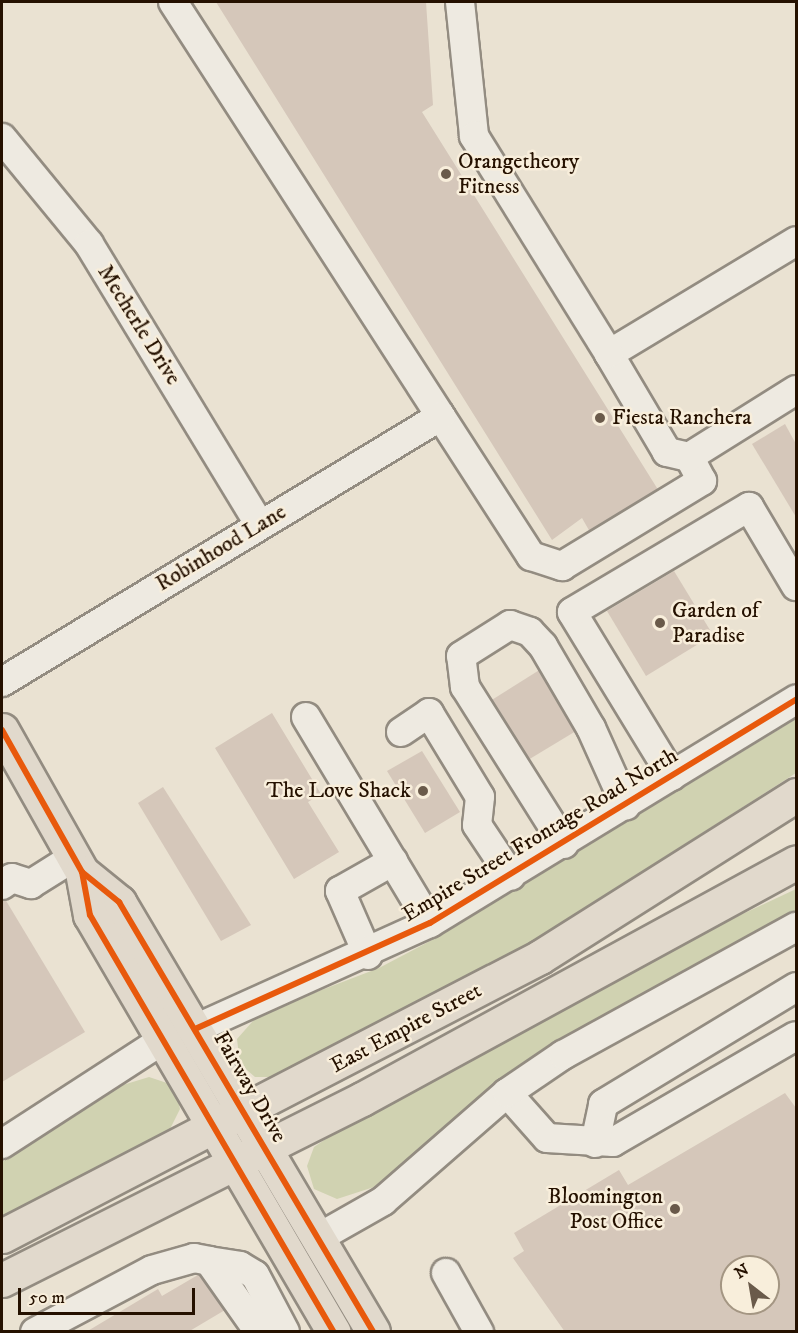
<!DOCTYPE html>
<style>
body{margin:0}
#map{position:relative;width:798px;height:1333px;overflow:hidden;background:#eae2d2;font-family:"IM FELL DW Pica",serif}
div>[style]{position:absolute}
.green>*{inset:0;background:#d0d2b1}
.building>*{inset:0;background:#d5c7ba}
.roads{filter:drop-shadow(2px 0 #938c81) drop-shadow(-2px 0 #938c81) drop-shadow(0 2px #938c81) drop-shadow(0 -2px #938c81)}
.minor>*{height:28px;margin:-14px;padding:0 14px;transform-origin:14px;border-radius:14px;background:#eeeae1}
.major>*{height:33px;margin:-16.5px;padding:0 16.5px;transform-origin:16.5px;border-radius:16.5px;background:#e1d9cc}
.cycleway>*{height:6px;margin:-3px;padding:0 3px;transform-origin:3px;border-radius:3px;background:#e8590c}
.dots>*{width:16px;height:16px;translate:-50% -50%;box-sizing:border-box;border:3px solid #f8eedb;border-radius:50%}
span{translate:-50% -50%;white-space:nowrap;text-align:center;line-height:1.15;-webkit-text-stroke:5px #f8eedb;paint-order:stroke}
.poi-label{font-size:22px;color:#251100}
.left{translate:0 -50%;text-align:left}
.right{translate:-100% -50%;text-align:right}
.street-label{font-size:22px;color:#251100}
.frame{position:absolute;inset:0;border:3px solid #251100;pointer-events:none}
.north{position:absolute;left:720px;top:1255px;width:60px;height:60px;box-sizing:border-box;background:#f8eedb;border:2px solid #a49683;border-radius:50%;rotate:329deg;font-size:16px;font-weight:700;line-height:24px;text-align:center;color:#251100}
.north::after{content:'';display:block;margin:auto;width:21px;height:27px;background:#6a5a4a;clip-path:polygon(50% 0,100% 100%,50% 72%,0 100%)}
.scale{position:absolute;left:18px;top:1288px;width:177px;height:27px;box-sizing:border-box;border:3px solid #251100;border-top:0;padding-left:8px;font-size:18px;line-height:21px;white-space:nowrap;color:#251100;-webkit-text-stroke:4px #f8eedb;paint-order:stroke}
</style>
<div id="map">
<div class="green">
<div style="clip-path:polygon(796px 719px,796px 773px,519px 950px,278px 1077px,255px 1077px,240px 1064px,237px 1039px,259px 1014px,379px 968px,434px 939px)"></div>
<div style="clip-path:polygon(796px 889px,796px 911px,498px 1082px,374px 1187px,337px 1199px,314px 1189px,307px 1166px,314px 1147px,339px 1130px,702px 933px)"></div>
<div style="clip-path:polygon(149px 1077px,170px 1084px,176px 1092px,180px 1109px,170px 1129px,2px 1218px,2px 1162px,113px 1088px)"></div>
</div>
<div class="building">
<div style="clip-path:polygon(216px 2px,426px 2px,433px 105px,422px 112px,662px 496px,594px 539px,582px 518px,552px 540px)"></div>
<div style="clip-path:polygon(785px 424px,796px 444px,796px 517px,752px 444px)"></div>
<div style="clip-path:polygon(674px 571px,713px 635px,646px 676px,607px 611px)"></div>
<div style="clip-path:polygon(541px 669px,581px 728px,523px 763px,487px 703px)"></div>
<div style="clip-path:polygon(272px 713px,321px 794px,308px 802px,339px 852px,294px 879px,215px 748px)"></div>
<div style="clip-path:polygon(422px 751px,460px 812px,425px 833px,387px 771px)"></div>
<div style="clip-path:polygon(163px 787px,251px 925px,221px 941px,138px 803px)"></div>
<div style="clip-path:polygon(2px 894px,85px 1032px,2px 1082px)"></div>
<div style="clip-path:polygon(evenodd,785px 1093px,796px 1108px,796px 1332px,565px 1332px,513px 1258px,524px 1251px,514px 1233px,619px 1170px,628px 1185px,785px 1093px,732px 1267px,768px 1267px,768px 1303px,732px 1303px,732px 1267px)"></div>
<div style="clip-path:polygon(203px 1272px,225px 1310px,188px 1332px,86px 1332px,158px 1289px,162px 1296px)"></div>
</div>
<div class="roads">
<div class="minor">
<div style="left:173px;top:2px;width:660px;rotate:57.13deg"></div>
<div style="left:531px;top:556px;width:33px;rotate:18deg"></div>
<div style="left:562px;top:566px;width:164px;rotate:-31.3deg"></div>
<div style="left:702px;top:481px;width:27px;rotate:-118deg"></div>
<div style="left:689px;top:457px;width:23px;rotate:-167deg"></div>
<div style="left:667px;top:452px;width:114px;rotate:-120.6deg"></div>
<div style="left:609px;top:354px;width:218px;rotate:-31.1deg"></div>
<div style="left:460px;top:2px;width:135px;rotate:84deg"></div>
<div style="left:474px;top:136px;width:256px;rotate:58.2deg"></div>
<div style="left:2px;top:138px;width:137px;rotate:50.6deg"></div>
<div style="left:89px;top:244px;width:328px;rotate:58.7deg"></div>
<div style="left:689px;top:457px;width:126px;rotate:-32.1deg"></div>
<div style="left:2px;top:682px;width:513px;rotate:-31.21deg"></div>
<div style="left:306px;top:717px;width:240px;rotate:59deg"></div>
<div style="left:401px;top:732px;width:34px;rotate:-34deg"></div>
<div style="left:429px;top:713px;width:98px;rotate:58.7deg"></div>
<div style="left:480px;top:797px;width:28px;rotate:96deg"></div>
<div style="left:477px;top:825px;width:61px;rotate:56.3deg"></div>
<div style="left:672px;top:776px;width:192px;rotate:-121.4deg"></div>
<div style="left:572px;top:612px;width:206px;rotate:-30.7deg"></div>
<div style="left:749px;top:507px;width:92px;rotate:59.3deg"></div>
<div style="left:564px;top:844px;width:186px;rotate:-122.2deg"></div>
<div style="left:465px;top:687px;width:31px;rotate:-97deg"></div>
<div style="left:461px;top:656px;width:58px;rotate:-32.3deg"></div>
<div style="left:510px;top:625px;width:21px;rotate:19deg"></div>
<div style="left:530px;top:632px;width:19px;rotate:47deg"></div>
<div style="left:543px;top:646px;width:95px;rotate:59.7deg"></div>
<div style="left:591px;top:728px;width:85px;rotate:65.8deg"></div>
<div style="left:2px;top:885px;width:12px;rotate:-35deg"></div>
<div style="left:12px;top:878px;width:20px;rotate:18deg"></div>
<div style="left:31px;top:884px;width:51px;rotate:-32.1deg"></div>
<div style="left:368px;top:955px;width:70px;rotate:-113.6deg"></div>
<div style="left:340px;top:891px;width:61px;rotate:-29.5deg"></div>
<div style="left:195px;top:1029px;width:258px;rotate:-24.3deg"></div>
<div style="left:430px;top:923px;width:429px;rotate:-31.4deg"></div>
<div style="left:507px;top:1093px;width:60px;rotate:48.4deg"></div>
<div style="left:547px;top:1138px;width:66px;rotate:3.5deg"></div>
<div style="left:613px;top:1142px;width:211px;rotate:-30.1deg"></div>
<div style="left:595px;top:1143px;width:40px;rotate:-78deg"></div>
<div style="left:603px;top:1104px;width:226px;rotate:-31.2deg"></div>
<div style="left:2px;top:1144px;width:193px;rotate:-32.9deg"></div>
<div style="left:318px;top:1238px;width:75px;rotate:-29.6deg"></div>
<div style="left:383px;top:1201px;width:164px;rotate:-41.1deg"></div>
<div style="left:507px;top:1093px;width:68px;rotate:-34.2deg"></div>
<div style="left:563px;top:1055px;width:266px;rotate:-28.8deg"></div>
<div style="left:209px;top:1261px;width:31px;rotate:9deg"></div>
<div style="left:240px;top:1266px;width:17px;rotate:31deg"></div>
<div style="left:255px;top:1275px;width:64px;rotate:62.2deg"></div>
<div style="left:446px;top:1273px;width:68px;rotate:60.8deg"></div>
<div style="left:35px;top:1332px;width:132px;rotate:-27.9deg"></div>
<div style="left:152px;top:1270px;width:44px;rotate:-15.9deg"></div>
<div style="left:194px;top:1258px;width:15px;rotate:11deg"></div>
<div style="left:209px;top:1261px;width:87px;rotate:54.8deg"></div>
</div>
<div class="major">
<div style="left:2px;top:730px;width:163px;rotate:60.6deg"></div>
<div style="left:82px;top:872px;width:48px;rotate:39deg"></div>
<div style="left:119px;top:902px;width:499px;rotate:59.4deg"></div>
<div style="left:82px;top:872px;width:44px;rotate:79.5deg"></div>
<div style="left:90px;top:915px;width:483px;rotate:59.7deg"></div>
<div style="left:2px;top:1236px;width:606px;rotate:-27.41deg"></div>
<div style="left:540px;top:957px;width:303px;rotate:-32.3deg"></div>
<div style="left:2px;top:1280px;width:403px;rotate:-26.7deg"></div>
<div style="left:362px;top:1099px;width:494px;rotate:-28.6deg"></div>
</div>
</div>
<div class="cycleway">
<div style="left:2px;top:730px;width:163px;rotate:60.6deg"></div>
<div style="left:82px;top:872px;width:48px;rotate:39deg"></div>
<div style="left:119px;top:902px;width:499px;rotate:59.4deg"></div>
<div style="left:82px;top:872px;width:44px;rotate:79.5deg"></div>
<div style="left:90px;top:915px;width:483px;rotate:59.7deg"></div>
<div style="left:195px;top:1029px;width:258px;rotate:-24.3deg"></div>
<div style="left:430px;top:923px;width:429px;rotate:-31.4deg"></div>
</div>
<div class="dots">
<div style="left:446px;top:174px;background:#6a5a4a"></div>
<div style="left:600px;top:418px;background:#6a5a4a"></div>
<div style="left:660px;top:623px;background:#6a5a4a"></div>
<div style="left:423px;top:791px;background:#6a5a4a"></div>
<div style="left:675px;top:1209px;background:#6a5a4a"></div>
</div>
<div class="poi-label">
<span class="left" style="left:458px;top:174px">Orangetheory<br>Fitness</span>
<span class="left" style="left:612px;top:418px">Fiesta Ranchera</span>
<span class="left" style="left:672px;top:623px">Garden of<br>Paradise</span>
<span class="right" style="left:411px;top:791px">The Love Shack</span>
<span class="right" style="left:663px;top:1209px">Bloomington<br>Post Office</span>
</div>
<div class="street-label">
<span style="left:139px;top:325px;rotate:58deg">Mecherle Drive</span>
<span style="left:221px;top:548px;rotate:-31deg">Robinhood Lane</span>
<span style="left:540px;top:835px;rotate:-31deg">Empire Street Frontage Road North</span>
<span style="left:406px;top:1028px;rotate:-28deg">East Empire Street</span>
<span style="left:250px;top:1087px;rotate:60deg">Fairway Drive</span>
</div>
<div class="frame"></div>
<div class="north">N</div>
<div class="scale">50 m</div>
</div>
